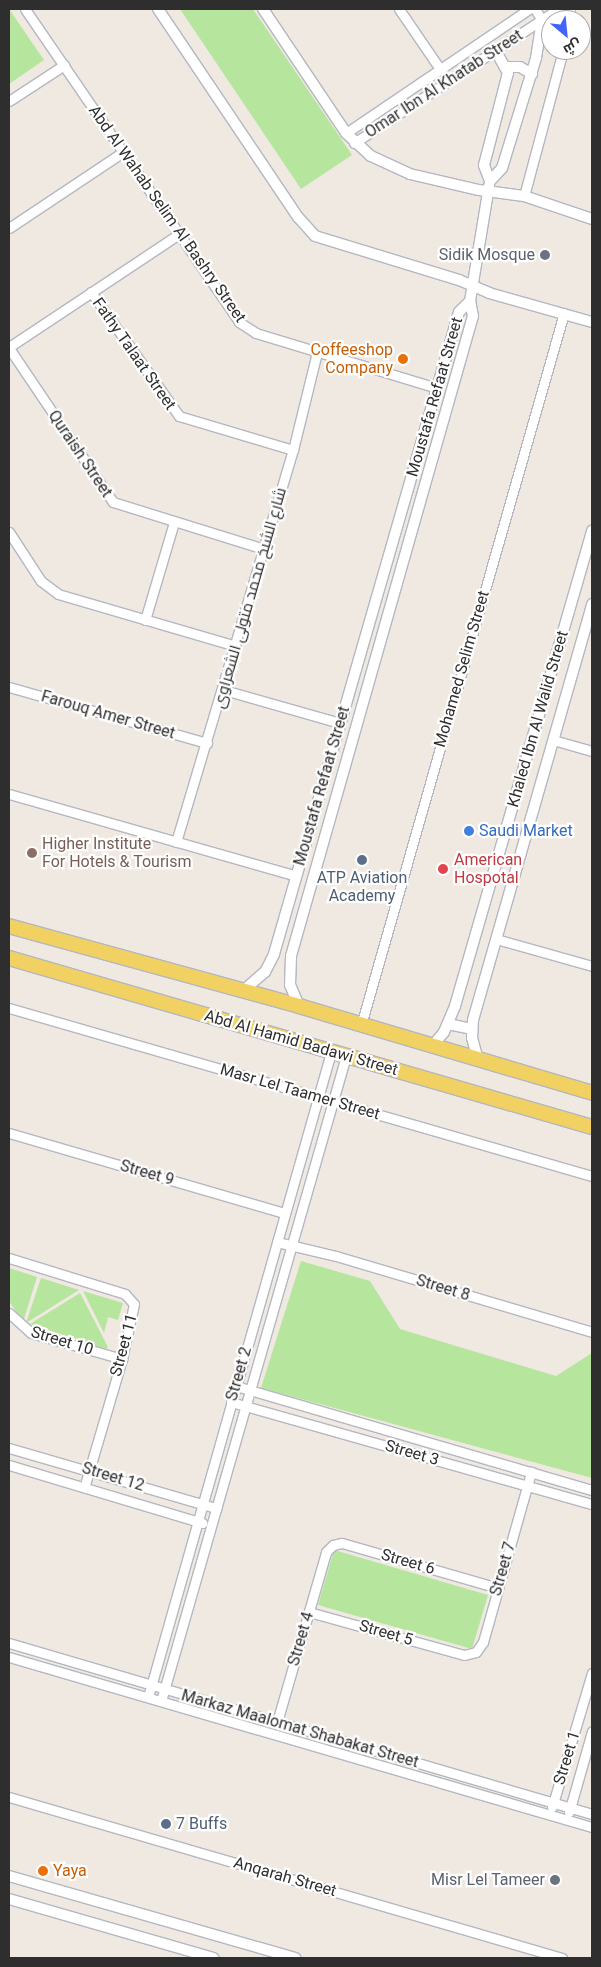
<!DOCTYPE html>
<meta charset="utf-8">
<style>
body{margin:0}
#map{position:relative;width:601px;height:1967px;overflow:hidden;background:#efe9e1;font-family:Roboto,Cairo,sans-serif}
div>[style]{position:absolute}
.green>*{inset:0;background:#b6e59e}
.roads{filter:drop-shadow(1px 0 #b4b7c1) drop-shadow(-1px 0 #b4b7c1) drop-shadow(0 1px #b4b7c1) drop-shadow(0 -1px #b4b7c1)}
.minor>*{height:9px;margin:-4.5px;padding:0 4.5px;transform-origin:4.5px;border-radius:4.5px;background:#fff}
.tertiary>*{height:10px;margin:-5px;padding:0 5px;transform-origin:5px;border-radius:5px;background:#fff}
.primary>*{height:14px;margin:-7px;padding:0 7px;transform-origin:7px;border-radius:7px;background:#f2d163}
.dots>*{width:14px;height:14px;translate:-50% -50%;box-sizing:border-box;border:2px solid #fff;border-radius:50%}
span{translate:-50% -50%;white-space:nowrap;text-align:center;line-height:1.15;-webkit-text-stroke:4.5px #fff;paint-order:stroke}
.street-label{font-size:16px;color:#2e2e2e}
.worship-label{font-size:16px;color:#5b616d}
.right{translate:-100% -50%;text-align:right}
.food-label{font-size:16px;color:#c56008}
.left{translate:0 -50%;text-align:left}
.shop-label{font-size:16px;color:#366cbe}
.education-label{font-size:16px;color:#785e54}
.health-label{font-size:16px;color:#be3a42}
.service-label{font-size:16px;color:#4e5e75}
.frame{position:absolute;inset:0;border:10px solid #2e2e2e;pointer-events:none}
.north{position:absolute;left:541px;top:10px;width:50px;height:50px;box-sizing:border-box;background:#fff;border:1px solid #ababab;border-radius:50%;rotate:152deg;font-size:14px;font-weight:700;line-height:20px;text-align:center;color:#2e2e2e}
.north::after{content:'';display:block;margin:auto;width:18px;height:22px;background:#4264fb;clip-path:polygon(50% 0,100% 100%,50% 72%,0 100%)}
</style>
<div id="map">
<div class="green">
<div style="clip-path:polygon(9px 9px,44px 60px,9px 84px)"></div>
<div style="clip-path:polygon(180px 9px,253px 9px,352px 155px,301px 189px)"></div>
<div style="clip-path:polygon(301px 1261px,370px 1281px,400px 1329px,556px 1376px,592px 1353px,592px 1478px,261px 1388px)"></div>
<div style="clip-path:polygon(9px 1268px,37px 1277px,23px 1322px,9px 1301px)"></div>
<div style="clip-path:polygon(41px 1278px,79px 1290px,26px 1323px)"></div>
<div style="clip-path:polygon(83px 1291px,123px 1303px,118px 1320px,108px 1317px,104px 1333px)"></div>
<div style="clip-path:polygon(80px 1293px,108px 1347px,106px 1349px,30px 1324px)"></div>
<div style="clip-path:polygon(334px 1550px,488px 1595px,472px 1649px,318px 1605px)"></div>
</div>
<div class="roads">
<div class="minor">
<div style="left:25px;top:9px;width:379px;rotate:55.6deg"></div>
<div style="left:239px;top:322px;width:20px;rotate:33deg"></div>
<div style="left:256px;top:333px;width:189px;rotate:16.9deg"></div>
<div style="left:399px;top:9px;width:73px;rotate:55.7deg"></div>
<div style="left:535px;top:9px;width:13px;rotate:58deg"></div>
<div style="left:570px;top:20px;width:11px;rotate:-90deg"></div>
<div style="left:9px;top:101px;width:66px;rotate:-33.2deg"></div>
<div style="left:346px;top:133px;width:221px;rotate:-34.1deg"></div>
<div style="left:354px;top:143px;width:244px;rotate:-33.3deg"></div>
<div style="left:524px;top:196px;width:151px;rotate:-75deg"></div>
<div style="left:9px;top:228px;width:137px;rotate:-33.7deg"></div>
<div style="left:91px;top:292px;width:152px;rotate:54.6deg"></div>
<div style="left:179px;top:416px;width:119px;rotate:16.6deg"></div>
<div style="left:9px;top:347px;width:204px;rotate:-33.6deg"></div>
<div style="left:9px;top:348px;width:186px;rotate:56deg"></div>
<div style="left:113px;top:502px;width:158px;rotate:17.3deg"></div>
<div style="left:9px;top:532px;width:59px;rotate:56.9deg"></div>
<div style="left:41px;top:581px;width:21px;rotate:37deg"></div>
<div style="left:58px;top:594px;width:185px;rotate:16.3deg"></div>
<div style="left:145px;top:620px;width:102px;rotate:-73.5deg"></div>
<div style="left:9px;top:687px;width:206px;rotate:15.8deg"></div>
<div style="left:224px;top:690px;width:121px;rotate:15.9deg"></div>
<div style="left:553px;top:740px;width:41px;rotate:15.8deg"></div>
<div style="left:9px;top:794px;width:298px;rotate:15.9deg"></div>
<div style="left:176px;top:842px;width:409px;rotate:-73.4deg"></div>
<div style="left:293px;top:450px;width:101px;rotate:-76.2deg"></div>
<div style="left:496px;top:939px;width:100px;rotate:15.7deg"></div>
<div style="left:9px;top:1008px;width:607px;rotate:16.08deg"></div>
<div style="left:361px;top:1025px;width:740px;rotate:-74.09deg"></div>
<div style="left:9px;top:1133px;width:287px;rotate:16.2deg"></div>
<div style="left:277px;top:1242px;width:61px;rotate:13.3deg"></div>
<div style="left:336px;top:1256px;width:267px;rotate:16.5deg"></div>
<div style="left:9px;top:1258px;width:121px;rotate:17.2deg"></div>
<div style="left:125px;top:1294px;width:13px;rotate:48deg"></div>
<div style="left:134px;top:1304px;width:56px;rotate:102.3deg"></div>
<div style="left:122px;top:1359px;width:134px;rotate:106.4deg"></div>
<div style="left:9px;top:1313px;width:30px;rotate:42deg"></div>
<div style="left:31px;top:1333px;width:95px;rotate:15.9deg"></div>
<div style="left:236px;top:1386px;width:371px;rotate:16.3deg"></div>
<div style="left:231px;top:1402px;width:375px;rotate:15.8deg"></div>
<div style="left:9px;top:1448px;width:216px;rotate:16.2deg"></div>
<div style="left:9px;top:1465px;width:202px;rotate:16.7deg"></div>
<div style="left:309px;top:1612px;width:161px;rotate:15.5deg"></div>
<div style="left:464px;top:1655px;width:12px;rotate:-14deg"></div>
<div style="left:476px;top:1652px;width:12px;rotate:-55deg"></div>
<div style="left:483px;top:1642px;width:177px;rotate:-74.2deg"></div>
<div style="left:9px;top:1643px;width:608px;rotate:16.35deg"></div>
<div style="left:9px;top:1657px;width:607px;rotate:16.26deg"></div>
<div style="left:148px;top:1697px;width:670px;rotate:-74.16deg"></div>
<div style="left:161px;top:1701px;width:671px;rotate:-74deg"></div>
<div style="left:277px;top:1722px;width:177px;rotate:-73.9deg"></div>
<div style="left:326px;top:1552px;width:10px;rotate:-45deg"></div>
<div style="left:333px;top:1545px;width:9px;rotate:-13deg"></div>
<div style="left:342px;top:1543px;width:162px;rotate:16.1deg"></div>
<div style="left:9px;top:1797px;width:576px;rotate:16.23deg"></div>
<div style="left:552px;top:1807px;width:140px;rotate:-73.4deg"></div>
<div style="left:569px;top:1812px;width:84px;rotate:-74.1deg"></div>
</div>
<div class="tertiary">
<div style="left:158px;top:9px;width:251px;rotate:56.1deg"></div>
<div style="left:298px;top:217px;width:25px;rotate:48deg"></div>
<div style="left:315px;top:236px;width:151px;rotate:17deg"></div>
<div style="left:459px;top:280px;width:33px;rotate:23deg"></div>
<div style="left:489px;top:293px;width:107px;rotate:15.7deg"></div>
<div style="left:263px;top:9px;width:149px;rotate:56.2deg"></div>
<div style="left:346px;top:133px;width:34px;rotate:43deg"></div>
<div style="left:371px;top:156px;width:43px;rotate:24.8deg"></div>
<div style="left:410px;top:174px;width:71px;rotate:13.1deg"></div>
<div style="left:479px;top:190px;width:45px;rotate:7.6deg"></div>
<div style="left:524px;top:196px;width:72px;rotate:18.7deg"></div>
<div style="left:507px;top:67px;width:13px"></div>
<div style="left:520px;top:67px;width:14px;rotate:30deg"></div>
<div style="left:490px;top:181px;width:18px;rotate:-47deg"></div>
<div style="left:502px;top:168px;width:115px;rotate:-72.8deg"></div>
<div style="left:536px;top:58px;width:38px;rotate:-81deg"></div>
<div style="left:490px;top:181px;width:17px;rotate:-111deg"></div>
<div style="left:484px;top:165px;width:95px;rotate:-75.4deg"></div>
<div style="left:508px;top:73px;width:25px;rotate:-119deg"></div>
<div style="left:470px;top:301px;width:117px;rotate:-80.6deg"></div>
<div style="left:244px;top:990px;width:28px;rotate:-41deg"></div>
<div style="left:265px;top:972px;width:20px;rotate:-63deg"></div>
<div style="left:274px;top:954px;width:668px;rotate:-73.93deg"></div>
<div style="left:459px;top:312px;width:16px;rotate:-45deg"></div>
<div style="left:299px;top:1006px;width:23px;rotate:-113deg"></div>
<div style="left:290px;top:985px;width:29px;rotate:-88deg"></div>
<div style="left:291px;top:956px;width:665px;rotate:-74.13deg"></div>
<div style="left:473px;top:316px;width:15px;rotate:-101deg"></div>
<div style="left:448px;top:1024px;width:25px;rotate:12deg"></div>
<div style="left:432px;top:1046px;width:18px;rotate:-49deg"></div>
<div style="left:444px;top:1032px;width:28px;rotate:-67deg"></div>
<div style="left:455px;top:1006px;width:495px;rotate:-73.9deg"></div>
<div style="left:478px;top:1060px;width:23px;rotate:-105deg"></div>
<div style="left:472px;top:1038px;width:18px;rotate:-87deg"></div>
<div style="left:473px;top:1020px;width:433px;rotate:-74deg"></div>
<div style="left:9px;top:1876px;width:298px;rotate:16deg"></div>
<div style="left:9px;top:1899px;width:213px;rotate:16.1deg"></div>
</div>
<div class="primary">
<div style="left:9px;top:926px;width:301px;rotate:15.4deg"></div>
<div style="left:299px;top:1006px;width:306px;rotate:16.5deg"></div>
<div style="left:9px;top:958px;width:607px;rotate:16.17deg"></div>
</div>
</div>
<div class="dots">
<div style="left:545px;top:255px;background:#6b7280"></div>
<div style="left:403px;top:359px;background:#e8710a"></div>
<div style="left:469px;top:831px;background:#3f7fe0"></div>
<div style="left:32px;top:853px;background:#8d6e63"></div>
<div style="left:362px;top:860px;background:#5c6f8a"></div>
<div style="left:443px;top:869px;background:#e0444e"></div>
<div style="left:166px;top:1824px;background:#5c6f8a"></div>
<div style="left:43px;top:1871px;background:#e8710a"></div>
<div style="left:555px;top:1880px;background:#6b7280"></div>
</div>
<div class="street-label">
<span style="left:444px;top:84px;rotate:-33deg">Omar Ibn Al Khatab Street</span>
<span style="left:167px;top:214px;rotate:55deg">Abd Al Wahab Selim Al Bashry Street</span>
<span style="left:134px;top:354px;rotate:55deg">Fathy Talaat Street</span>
<span style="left:435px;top:397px;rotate:-74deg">Moustafa Refaat Street</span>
<span style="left:80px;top:454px;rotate:56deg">Quraish Street</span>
<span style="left:250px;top:598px;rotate:-74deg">شارع الشيخ محمد متولى الشعراوى</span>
<span style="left:462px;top:669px;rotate:-74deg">Mohamed Selim Street</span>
<span style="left:108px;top:715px;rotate:16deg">Farouq Amer Street</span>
<span style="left:538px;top:719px;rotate:-74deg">Khaled Ibn Al Walid Street</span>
<span style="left:322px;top:786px;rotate:-74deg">Moustafa Refaat Street</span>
<span style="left:301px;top:1043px;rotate:16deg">Abd Al Hamid Badawi Street</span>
<span style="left:300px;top:1092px;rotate:16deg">Masr Lel Taamer Street</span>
<span style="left:147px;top:1173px;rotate:16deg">Street 9</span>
<span style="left:443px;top:1288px;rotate:17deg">Street 8</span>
<span style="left:62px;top:1341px;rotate:17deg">Street 10</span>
<span style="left:124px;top:1345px;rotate:-75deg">Street 11</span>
<span style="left:239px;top:1374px;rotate:-74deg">Street 2</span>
<span style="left:412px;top:1453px;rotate:16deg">Street 3</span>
<span style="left:113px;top:1477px;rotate:17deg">Street 12</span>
<span style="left:408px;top:1562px;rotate:16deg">Street 6</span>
<span style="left:503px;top:1569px;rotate:-74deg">Street 7</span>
<span style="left:386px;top:1633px;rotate:16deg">Street 5</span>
<span style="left:301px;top:1639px;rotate:-74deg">Street 4</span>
<span style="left:300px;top:1729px;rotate:16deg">Markaz Maalomat Shabakat Street</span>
<span style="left:567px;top:1758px;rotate:-73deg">Street 1</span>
<span style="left:285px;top:1877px;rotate:16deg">Anqarah Street</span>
</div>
<div class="worship-label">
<span class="right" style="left:535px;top:255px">Sidik Mosque</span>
<span class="right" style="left:545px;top:1880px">Misr Lel Tameer</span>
</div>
<div class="food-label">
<span class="right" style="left:393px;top:359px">Coffeeshop<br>Company</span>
<span class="left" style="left:53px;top:1871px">Yaya</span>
</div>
<div class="shop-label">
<span class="left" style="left:479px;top:831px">Saudi Market</span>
</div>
<div class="education-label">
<span class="left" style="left:42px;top:853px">Higher Institute<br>For Hotels &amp; Tourism</span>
</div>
<div class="health-label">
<span class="left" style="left:454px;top:869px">American<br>Hospotal</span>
</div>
<div class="service-label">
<span style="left:362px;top:887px">ATP Aviation<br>Academy</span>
<span class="left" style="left:176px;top:1824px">7 Buffs</span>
</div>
<div class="frame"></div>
<div class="north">ش</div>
</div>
